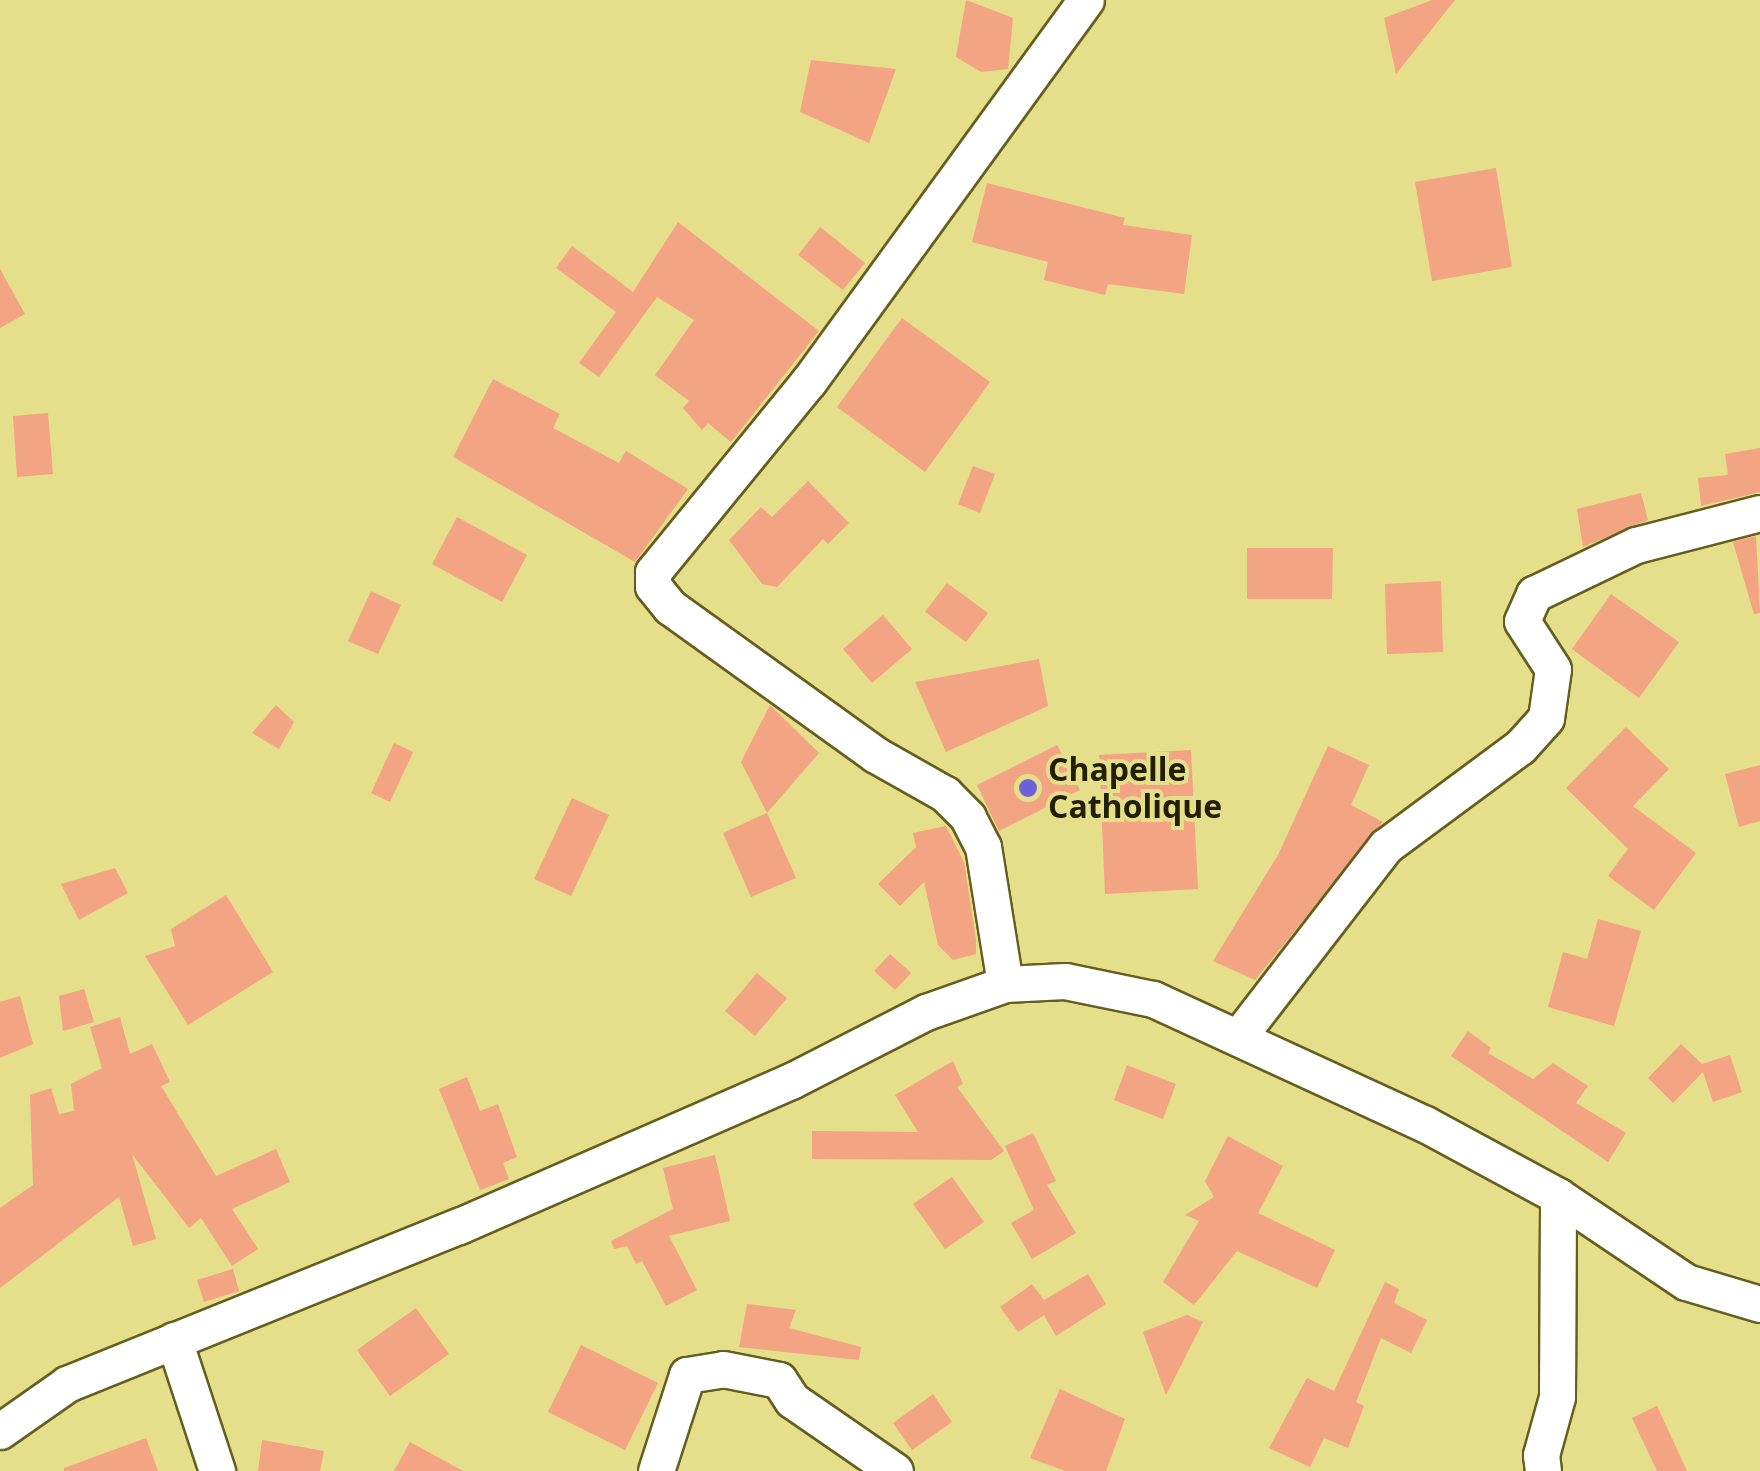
<!DOCTYPE html>
<style>
body{margin:0}
#map{position:relative;width:1760px;height:1471px;overflow:hidden;background:#e5de8a;font-family:"Open Sans",sans-serif}
div>[style]{position:absolute}
.building>*{inset:0;background:#f3a482}
.roads{filter:drop-shadow(2px 0 #655f1f) drop-shadow(-2px 0 #655f1f) drop-shadow(0 2px #655f1f) drop-shadow(0 -2px #655f1f)}
.minor>*{height:35px;margin:-17.5px;padding:0 17.5px;transform-origin:17.5px;border-radius:17.5px;background:#fff}
.dots>*{width:28px;height:28px;translate:-50% -50%;box-sizing:border-box;border:5px solid #e5de8a;border-radius:50%}
span{translate:-50% -50%;white-space:nowrap;text-align:center;line-height:1.15;-webkit-text-stroke:8px #e5de8a;paint-order:stroke}
.poi-label{font-size:32px;color:#221f00;font-weight:700}
.left{translate:0 -50%;text-align:left}
</style>
<div id="map">
<div class="building">
<div style="clip-path:polygon(966px 0,1013px 18px,1008px 69px,981px 72px,956px 57px)"></div>
<div style="clip-path:polygon(1432px 0,1455px 0,1396px 74px,1384px 18px)"></div>
<div style="clip-path:polygon(811px 60px,896px 69px,869px 143px,800px 112px)"></div>
<div style="clip-path:polygon(1496px 168px,1512px 267px,1432px 281px,1415px 182px)"></div>
<div style="clip-path:polygon(987px 183px,1125px 218px,1123px 225px,1192px 235px,1184px 294px,1108px 284px,1105px 295px,1044px 280px,1048px 262px,972px 242px)"></div>
<div style="clip-path:polygon(678px 222px,819px 331px,731px 442px,708px 423px,702px 430px,683px 408px,689px 401px,655px 375px,694px 320px,657px 297px,599px 377px,579px 363px,616px 312px,556px 268px,572px 246px,633px 292px)"></div>
<div style="clip-path:polygon(820px 227px,865px 263px,843px 290px,798px 255px)"></div>
<div style="clip-path:polygon(0 269px,25px 314px,0 328px)"></div>
<div style="clip-path:polygon(902px 318px,990px 382px,925px 472px,837px 407px)"></div>
<div style="clip-path:polygon(493px 379px,560px 414px,553px 428px,619px 463px,626px 451px,688px 489px,635px 562px,453px 457px)"></div>
<div style="clip-path:polygon(48px 413px,53px 474px,17px 477px,13px 416px)"></div>
<div style="clip-path:polygon(1760px 448px,1760px 492px,1701px 506px,1698px 478px,1728px 475px,1725px 454px)"></div>
<div style="clip-path:polygon(973px 466px,995px 474px,980px 513px,958px 504px)"></div>
<div style="clip-path:polygon(808px 481px,849px 523px,828px 544px,823px 539px,777px 587px,762px 584px,729px 540px,761px 507px,772px 517px)"></div>
<div style="clip-path:polygon(1641px 493px,1648px 520px,1583px 547px,1577px 509px)"></div>
<div style="clip-path:polygon(457px 517px,527px 555px,502px 602px,432px 564px)"></div>
<div style="clip-path:polygon(1756px 536px,1760px 613px,1754px 614px,1733px 542px)"></div>
<div style="clip-path:polygon(1247px 548px,1333px 548px,1332px 599px,1247px 599px)"></div>
<div style="clip-path:polygon(1441px 581px,1443px 652px,1387px 654px,1385px 584px)"></div>
<div style="clip-path:polygon(947px 583px,988px 613px,966px 642px,925px 612px)"></div>
<div style="clip-path:polygon(371px 591px,401px 605px,378px 654px,348px 641px)"></div>
<div style="clip-path:polygon(1611px 594px,1679px 642px,1639px 698px,1572px 649px)"></div>
<div style="clip-path:polygon(883px 615px,912px 649px,872px 683px,843px 649px)"></div>
<div style="clip-path:polygon(1039px 659px,1048px 706px,946px 752px,915px 682px)"></div>
<div style="clip-path:polygon(276px 705px,294px 722px,279px 749px,252px 733px)"></div>
<div style="clip-path:polygon(770px 705px,819px 753px,767px 813px,741px 762px)"></div>
<div style="clip-path:polygon(1626px 727px,1669px 769px,1633px 806px,1696px 853px,1654px 910px,1608px 876px,1628px 849px,1566px 788px)"></div>
<div style="clip-path:polygon(394px 743px,413px 752px,390px 802px,371px 793px)"></div>
<div style="clip-path:polygon(1057px 745px,1080px 790px,999px 831px,977px 785px)"></div>
<div style="clip-path:polygon(1328px 746px,1369px 765px,1351px 805px,1383px 822px,1255px 980px,1213px 961px,1278px 855px)"></div>
<div style="clip-path:polygon(1191px 750px,1198px 889px,1105px 894px,1099px 755px)"></div>
<div style="clip-path:polygon(1760px 765px,1760px 821px,1739px 827px,1725px 774px)"></div>
<div style="clip-path:polygon(572px 798px,609px 815px,571px 896px,534px 879px)"></div>
<div style="clip-path:polygon(767px 813px,796px 878px,751px 897px,723px 833px)"></div>
<div style="clip-path:polygon(946px 826px,964px 862px,976px 939px,976px 954px,953px 960px,938px 945px,924px 882px,900px 906px,878px 884px,916px 847px,913px 833px)"></div>
<div style="clip-path:polygon(115px 868px,128px 893px,79px 920px,61px 884px)"></div>
<div style="clip-path:polygon(226px 895px,273px 972px,188px 1025px,145px 956px,175px 946px,171px 929px)"></div>
<div style="clip-path:polygon(1598px 919px,1641px 931px,1614px 1026px,1548px 1007px,1563px 952px,1587px 959px)"></div>
<div style="clip-path:polygon(890px 954px,911px 973px,895px 990px,874px 971px)"></div>
<div style="clip-path:polygon(757px 973px,787px 998px,755px 1036px,725px 1011px)"></div>
<div style="clip-path:polygon(84px 989px,94px 1022px,63px 1031px,59px 996px)"></div>
<div style="clip-path:polygon(20px 996px,33px 1044px,0 1058px,0 1002px)"></div>
<div style="clip-path:polygon(120px 1017px,130px 1054px,152px 1044px,170px 1082px,161px 1086px,216px 1176px,276px 1149px,290px 1182px,232px 1209px,258px 1249px,232px 1266px,201px 1218px,189px 1228px,132px 1154px,156px 1239px,133px 1246px,119px 1197px,0 1288px,0 1208px,33px 1185px,30px 1095px,51px 1088px,59px 1114px,74px 1111px,71px 1084px,102px 1068px,90px 1027px)"></div>
<div style="clip-path:polygon(1468px 1031px,1491px 1048px,1488px 1053px,1533px 1079px,1553px 1063px,1588px 1086px,1576px 1103px,1626px 1133px,1608px 1162px,1451px 1056px)"></div>
<div style="clip-path:polygon(1681px 1044px,1702px 1064px,1730px 1055px,1742px 1092px,1713px 1102px,1703px 1072px,1673px 1103px,1648px 1078px)"></div>
<div style="clip-path:polygon(953px 1061px,963px 1084px,957px 1087px,1004px 1151px,991px 1160px,812px 1159px,812px 1131px,918px 1132px,895px 1095px)"></div>
<div style="clip-path:polygon(1127px 1065px,1176px 1084px,1163px 1119px,1114px 1100px)"></div>
<div style="clip-path:polygon(467px 1077px,480px 1111px,498px 1104px,517px 1157px,503px 1163px,509px 1179px,480px 1190px,439px 1089px)"></div>
<div style="clip-path:polygon(1033px 1133px,1056px 1181px,1047px 1185px,1076px 1233px,1032px 1259px,1011px 1223px,1034px 1210px,1005px 1146px)"></div>
<div style="clip-path:polygon(1228px 1136px,1283px 1166px,1258px 1213px,1335px 1250px,1317px 1288px,1237px 1251px,1194px 1305px,1163px 1282px,1199px 1221px,1185px 1215px,1214px 1197px,1205px 1181px)"></div>
<div style="clip-path:polygon(715px 1155px,730px 1221px,669px 1236px,697px 1290px,666px 1306px,642px 1261px,636px 1264px,627px 1246px,614px 1249px,611px 1241px,673px 1209px,663px 1168px)"></div>
<div style="clip-path:polygon(952px 1177px,984px 1222px,945px 1249px,913px 1204px)"></div>
<div style="clip-path:polygon(233px 1269px,239px 1291px,204px 1302px,197px 1280px)"></div>
<div style="clip-path:polygon(1088px 1274px,1106px 1304px,1056px 1336px,1044px 1315px,1018px 1332px,1000px 1307px,1032px 1284px,1044px 1300px)"></div>
<div style="clip-path:polygon(1385px 1282px,1399px 1289px,1394px 1303px,1427px 1320px,1411px 1353px,1381px 1338px,1356px 1402px,1364px 1406px,1348px 1448px,1324px 1438px,1310px 1467px,1269px 1448px,1307px 1378px,1334px 1391px)"></div>
<div style="clip-path:polygon(747px 1304px,796px 1310px,789px 1328px,861px 1347px,859px 1360px,739px 1347px)"></div>
<div style="clip-path:polygon(416px 1308px,449px 1354px,390px 1396px,357px 1350px)"></div>
<div style="clip-path:polygon(1187px 1315px,1203px 1322px,1166px 1395px,1143px 1332px)"></div>
<div style="clip-path:polygon(581px 1345px,658px 1383px,625px 1450px,548px 1412px)"></div>
<div style="clip-path:polygon(1060px 1389px,1125px 1419px,1106px 1471px,1065px 1471px,1030px 1458px)"></div>
<div style="clip-path:polygon(933px 1394px,952px 1422px,912px 1450px,893px 1423px)"></div>
<div style="clip-path:polygon(1657px 1406px,1687px 1471px,1657px 1471px,1632px 1418px)"></div>
<div style="clip-path:polygon(146px 1438px,158px 1471px,64px 1471px,64px 1468px)"></div>
<div style="clip-path:polygon(262px 1440px,324px 1451px,320px 1471px,258px 1471px)"></div>
<div style="clip-path:polygon(410px 1442px,463px 1471px,394px 1471px)"></div>
</div>
<div class="roads">
<div class="minor">
<div style="left:1005px;top:984px;width:139px;rotate:-99.1deg"></div>
<div style="left:983px;top:847px;width:34px;rotate:-117deg"></div>
<div style="left:968px;top:817px;width:33px;rotate:-135deg"></div>
<div style="left:945px;top:794px;width:79px;rotate:-150.5deg"></div>
<div style="left:876px;top:755px;width:254px;rotate:-144.3deg"></div>
<div style="left:670px;top:607px;width:27px;rotate:-129deg"></div>
<div style="left:653px;top:586px;width:14px;rotate:-90deg"></div>
<div style="left:653px;top:572px;width:247px;rotate:-50.8deg"></div>
<div style="left:809px;top:381px;width:471px;rotate:-54deg"></div>
<div style="left:1239px;top:1036px;width:240px;rotate:-52.3deg"></div>
<div style="left:1386px;top:846px;width:167px;rotate:-36.5deg"></div>
<div style="left:1520px;top:747px;width:39px;rotate:-48deg"></div>
<div style="left:1546px;top:718px;width:49px;rotate:-81.9deg"></div>
<div style="left:1553px;top:669px;width:57px;rotate:-122.9deg"></div>
<div style="left:1522px;top:621px;width:30px;rotate:-66deg"></div>
<div style="left:1534px;top:594px;width:113px;rotate:-25.7deg"></div>
<div style="left:1636px;top:545px;width:128px;rotate:-14.5deg"></div>
<div style="left:174px;top:1340px;width:138px;rotate:71.8deg"></div>
<div style="left:0;top:1431px;width:82px;rotate:-35deg"></div>
<div style="left:67px;top:1384px;width:423px;rotate:-22deg"></div>
<div style="left:459px;top:1226px;width:362px;rotate:-23.6deg"></div>
<div style="left:791px;top:1081px;width:152px;rotate:-27.1deg"></div>
<div style="left:926px;top:1012px;width:84px;rotate:-19.5deg"></div>
<div style="left:1005px;top:984px;width:60px;rotate:-2.9deg"></div>
<div style="left:1065px;top:981px;width:90px;rotate:11.6deg"></div>
<div style="left:1153px;top:999px;width:299px;rotate:24.7deg"></div>
<div style="left:1425px;top:1124px;width:151px;rotate:28.4deg"></div>
<div style="left:1558px;top:1196px;width:154px;rotate:33.9deg"></div>
<div style="left:1686px;top:1282px;width:77px;rotate:16.6deg"></div>
<div style="left:656px;top:1471px;width:101px;rotate:-72.1deg"></div>
<div style="left:687px;top:1375px;width:36px;rotate:-9deg"></div>
<div style="left:723px;top:1369px;width:57px;rotate:11.1deg"></div>
<div style="left:779px;top:1380px;width:24px;rotate:57deg"></div>
<div style="left:792px;top:1400px;width:125px;rotate:34.6deg"></div>
<div style="left:1543px;top:1471px;width:16px;rotate:-97deg"></div>
<div style="left:1541px;top:1455px;width:60px;rotate:-74.6deg"></div>
<div style="left:1557px;top:1397px;width:201px;rotate:-89.7deg"></div>
</div>
</div>
<div class="dots">
<div style="left:1028px;top:788px;background:#6d5fd9"></div>
</div>
<div class="poi-label">
<span class="left" style="left:1048px;top:788px">Chapelle<br>Catholique</span>
</div>
</div>
